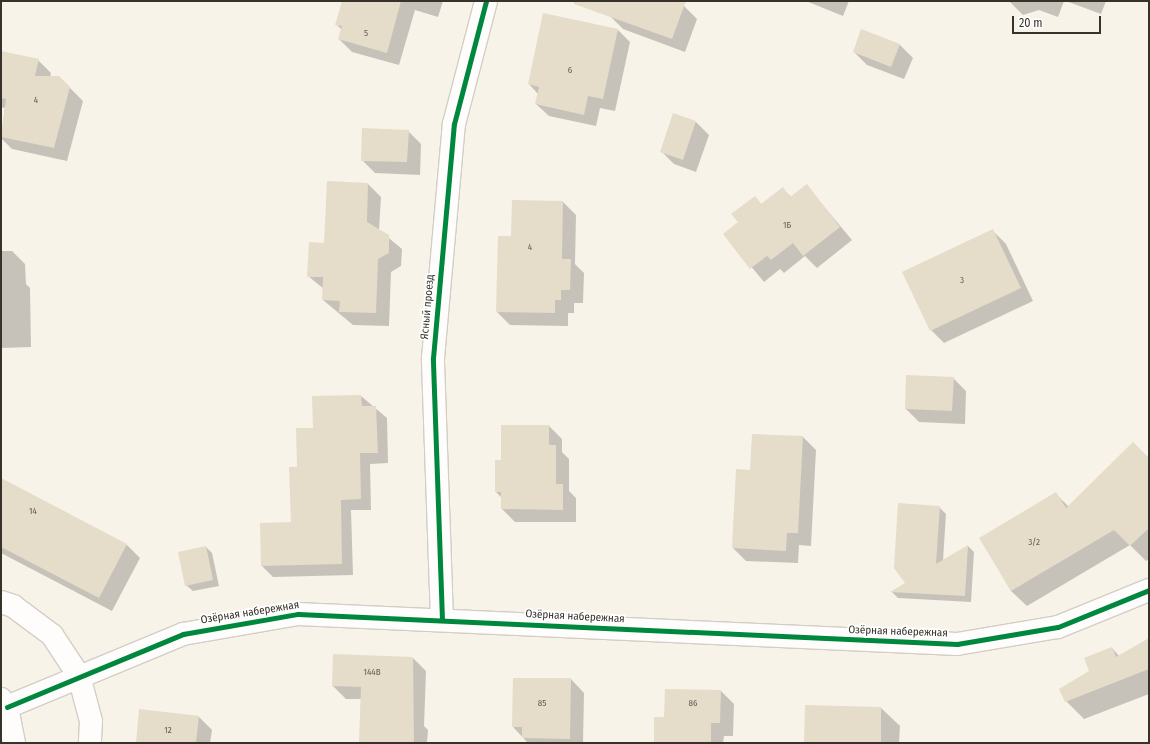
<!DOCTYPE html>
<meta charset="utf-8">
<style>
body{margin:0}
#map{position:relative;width:1150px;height:744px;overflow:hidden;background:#f8f3e8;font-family:"Fira Sans Condensed",sans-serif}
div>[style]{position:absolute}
.shadow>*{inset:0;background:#0003}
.building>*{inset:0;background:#e5dcc9}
.roads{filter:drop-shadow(1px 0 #d3cec5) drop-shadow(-1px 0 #d3cec5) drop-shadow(0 1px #d3cec5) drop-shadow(0 -1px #d3cec5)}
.minor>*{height:22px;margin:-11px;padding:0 11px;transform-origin:11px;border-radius:11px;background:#fefdfc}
.cycleway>*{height:5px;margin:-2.5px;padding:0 2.5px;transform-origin:2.5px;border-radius:2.5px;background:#00873e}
span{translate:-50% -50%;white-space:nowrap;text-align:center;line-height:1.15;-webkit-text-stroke:3.5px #fff;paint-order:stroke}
.number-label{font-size:9px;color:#635d52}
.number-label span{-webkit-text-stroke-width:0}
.street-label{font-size:11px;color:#38332a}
.frame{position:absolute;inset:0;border:2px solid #38332a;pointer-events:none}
.scale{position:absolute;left:1012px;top:16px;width:89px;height:18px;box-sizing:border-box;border:2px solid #38332a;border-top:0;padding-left:5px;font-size:12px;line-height:14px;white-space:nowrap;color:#38332a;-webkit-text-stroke:3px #fff;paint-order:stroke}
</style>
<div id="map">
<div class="shadow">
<div style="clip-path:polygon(343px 1px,443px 1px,438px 17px,415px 10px,399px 65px,352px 52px,339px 39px,342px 30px,336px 24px)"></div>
<div style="clip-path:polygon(615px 1px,671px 1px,684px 6px,697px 19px,685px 52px,623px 29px,610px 16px)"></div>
<div style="clip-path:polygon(806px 1px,849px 1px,843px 16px)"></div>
<div style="clip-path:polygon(1009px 1px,1064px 1px,1058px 17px,1039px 10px,1023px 15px)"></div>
<div style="clip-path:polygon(1066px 1px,1106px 1px,1101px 14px)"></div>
<div style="clip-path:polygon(618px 30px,630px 42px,615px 111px,600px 108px,596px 126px,549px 116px,536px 104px,538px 94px,529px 84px)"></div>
<div style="clip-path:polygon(900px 45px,913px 58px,904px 79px,867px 65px,854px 52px)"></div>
<div style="clip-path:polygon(1px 52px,38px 60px,51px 73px,50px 77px,59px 77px,83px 101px,67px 161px,12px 149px,1px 138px,5px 108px,1px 107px)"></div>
<div style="clip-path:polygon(696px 122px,709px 135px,696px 172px,674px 164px,661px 151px)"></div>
<div style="clip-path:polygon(408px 131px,421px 144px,420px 175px,375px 173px,362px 160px)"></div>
<div style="clip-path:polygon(368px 184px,381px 197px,379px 230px,402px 249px,401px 266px,391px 272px,389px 326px,353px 325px,323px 300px,324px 289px,308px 276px,325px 244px)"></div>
<div style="clip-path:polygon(806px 185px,852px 240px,817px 268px,805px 256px,784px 273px,780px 269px,764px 282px,724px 234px,739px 223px,755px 197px,762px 205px,783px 189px,791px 197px)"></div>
<div style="clip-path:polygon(563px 202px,576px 215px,575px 264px,584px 273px,583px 303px,574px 303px,574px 313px,568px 313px,568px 326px,510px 325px,497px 312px,512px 237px)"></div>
<div style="clip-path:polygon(993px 231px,1006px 244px,1033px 301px,944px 343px,931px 330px)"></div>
<div style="clip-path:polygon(1px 251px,12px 251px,25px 264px,26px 284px,30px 288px,31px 347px,1px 348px)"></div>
<div style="clip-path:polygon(953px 378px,966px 391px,965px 424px,919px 422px,906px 409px)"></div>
<div style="clip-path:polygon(361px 396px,387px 418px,388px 463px,370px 464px,371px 510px,351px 510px,353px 575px,273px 577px,262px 566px,292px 523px,298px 468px,314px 429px)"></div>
<div style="clip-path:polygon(549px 426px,562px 439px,562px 452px,569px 459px,569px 491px,576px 498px,576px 522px,515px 522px,502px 509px,502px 498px,496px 492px,496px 461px,502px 461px)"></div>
<div style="clip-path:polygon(803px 437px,816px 450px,811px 546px,799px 545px,798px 563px,746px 561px,733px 548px,751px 471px)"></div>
<div style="clip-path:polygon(1149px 459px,1149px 559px,1146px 561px,1130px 545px,1027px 606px,1011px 591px,981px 539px,1056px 494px,1069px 507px)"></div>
<div style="clip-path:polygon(1px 479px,127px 545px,140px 558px,112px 611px,1px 553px)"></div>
<div style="clip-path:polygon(939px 507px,946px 514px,943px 561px,968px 546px,974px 552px,971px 602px,898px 598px,892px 592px,906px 583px)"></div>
<div style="clip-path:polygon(206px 547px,212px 553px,219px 586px,193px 591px,186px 585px)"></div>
<div style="clip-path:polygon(1149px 639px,1149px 694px,1084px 719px,1066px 701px,1112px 648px,1119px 656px)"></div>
<div style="clip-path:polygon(413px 658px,426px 671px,424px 726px,428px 730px,427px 743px,360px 743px,361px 699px,346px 699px,333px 686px)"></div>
<div style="clip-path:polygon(514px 679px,571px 679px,584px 693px,583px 743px,528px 743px,513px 727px)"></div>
<div style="clip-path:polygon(721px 691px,734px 704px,733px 736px,724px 736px,723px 743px,655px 743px,665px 718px)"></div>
<div style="clip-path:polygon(806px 706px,881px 708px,900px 726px,899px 743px,805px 743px)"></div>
<div style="clip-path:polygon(199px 717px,212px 730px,210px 743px,137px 743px)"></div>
</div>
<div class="building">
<div style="clip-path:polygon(342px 1px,401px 1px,387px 53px,338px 39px,342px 26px,335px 25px)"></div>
<div style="clip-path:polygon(574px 1px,686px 1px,672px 39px,574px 4px)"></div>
<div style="clip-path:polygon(543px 13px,618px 29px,603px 99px,588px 96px,584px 115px,535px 104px,539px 87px,528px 84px)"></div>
<div style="clip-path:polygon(861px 29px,900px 44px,891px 67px,853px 52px)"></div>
<div style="clip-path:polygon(1px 51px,39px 59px,35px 76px,59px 76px,70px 87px,54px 148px,1px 137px,6px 99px,1px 98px)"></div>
<div style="clip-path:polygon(673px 113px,696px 121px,683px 160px,660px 152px)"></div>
<div style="clip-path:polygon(362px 128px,409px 130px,407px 162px,361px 161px)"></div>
<div style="clip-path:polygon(327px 181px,368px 183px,367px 222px,389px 235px,389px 253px,378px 259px,376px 313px,339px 312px,340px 301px,322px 300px,323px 277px,307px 277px,309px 242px,324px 243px)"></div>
<div style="clip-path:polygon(807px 184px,840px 227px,803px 256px,793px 243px,771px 260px,767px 256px,750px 269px,723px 234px,738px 222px,731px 214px,755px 196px,761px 204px,783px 187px,790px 197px)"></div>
<div style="clip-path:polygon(512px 200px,563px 201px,562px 259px,571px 259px,570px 290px,561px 290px,561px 300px,555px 300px,555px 313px,496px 312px,498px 236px,511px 236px)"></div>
<div style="clip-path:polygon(993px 229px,1021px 288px,930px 331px,902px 272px)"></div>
<div style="clip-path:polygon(906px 375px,954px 377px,952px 411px,905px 409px)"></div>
<div style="clip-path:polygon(361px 395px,362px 406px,376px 406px,378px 453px,360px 453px,361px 499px,341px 500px,342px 564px,261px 566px,260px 523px,291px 522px,289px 467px,297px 467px,296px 428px,313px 428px,312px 396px)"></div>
<div style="clip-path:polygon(501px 425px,549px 425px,549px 445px,556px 445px,556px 484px,563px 484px,563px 510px,501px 509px,501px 492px,495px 492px,495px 460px,501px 460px)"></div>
<div style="clip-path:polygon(752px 434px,803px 436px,798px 533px,787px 533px,786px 551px,732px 548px,736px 469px,750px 470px)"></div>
<div style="clip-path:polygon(1133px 442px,1149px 458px,1149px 528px,1130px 546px,1114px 530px,1011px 591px,979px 538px,1056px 492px,1066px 508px)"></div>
<div style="clip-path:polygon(1px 478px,127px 544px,99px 598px,1px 547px)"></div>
<div style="clip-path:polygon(898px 503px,940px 506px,936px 564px,968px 545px,965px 596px,890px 592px,905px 583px,894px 568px)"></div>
<div style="clip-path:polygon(206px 546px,213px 580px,185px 586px,178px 552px)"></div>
<div style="clip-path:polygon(1149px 638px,1149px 669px,1065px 702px,1059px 689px,1089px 671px,1084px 658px,1112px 647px,1116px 657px)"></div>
<div style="clip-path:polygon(333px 654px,413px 657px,414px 743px,359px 743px,361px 687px,332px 686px)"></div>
<div style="clip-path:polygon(513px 678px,571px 678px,570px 739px,522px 738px,522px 727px,512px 727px)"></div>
<div style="clip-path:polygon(665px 689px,721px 690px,720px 723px,711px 723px,711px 743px,654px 743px,654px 717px,664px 717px)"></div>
<div style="clip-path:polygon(805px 705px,881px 707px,881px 743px,804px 743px)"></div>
<div style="clip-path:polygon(139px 709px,199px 716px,196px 743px,136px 743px)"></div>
</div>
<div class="roads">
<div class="minor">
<div style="left:1px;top:602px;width:13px;rotate:18deg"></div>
<div style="left:13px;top:606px;width:49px;rotate:36.6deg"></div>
<div style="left:52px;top:635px;width:49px;rotate:56.6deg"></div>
<div style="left:79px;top:676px;width:47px;rotate:75.1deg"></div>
<div style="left:91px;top:721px;width:22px;rotate:93deg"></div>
<div style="left:442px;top:620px;width:262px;rotate:-92deg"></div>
<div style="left:433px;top:358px;width:235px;rotate:-84.9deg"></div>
<div style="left:454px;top:124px;width:127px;rotate:-75.4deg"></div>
<div style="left:1px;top:699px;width:10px;rotate:53deg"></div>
<div style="left:7px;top:707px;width:37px;rotate:79deg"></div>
<div style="left:7px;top:707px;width:191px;rotate:-22.5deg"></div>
<div style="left:183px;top:634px;width:117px;rotate:-9.9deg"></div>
<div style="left:298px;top:614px;width:660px;rotate:2.61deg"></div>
<div style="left:957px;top:644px;width:102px;rotate:-9.6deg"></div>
<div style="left:1058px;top:627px;width:98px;rotate:-22.1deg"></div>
</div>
</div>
<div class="cycleway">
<div style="left:442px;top:620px;width:262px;rotate:-92deg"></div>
<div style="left:433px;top:358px;width:235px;rotate:-84.9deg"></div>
<div style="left:454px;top:124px;width:127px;rotate:-75.4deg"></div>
<div style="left:7px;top:707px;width:191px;rotate:-22.5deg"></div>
<div style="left:183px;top:634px;width:117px;rotate:-9.9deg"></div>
<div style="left:298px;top:614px;width:660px;rotate:2.61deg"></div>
<div style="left:957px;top:644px;width:102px;rotate:-9.6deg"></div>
<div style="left:1058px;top:627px;width:98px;rotate:-22.1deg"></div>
</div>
<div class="number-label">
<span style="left:366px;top:33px">5</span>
<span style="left:570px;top:70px">6</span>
<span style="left:36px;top:100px">4</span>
<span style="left:787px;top:225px">1Б</span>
<span style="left:530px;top:247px">4</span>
<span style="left:962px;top:280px">3</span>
<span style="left:33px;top:511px">14</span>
<span style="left:1034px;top:542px">3/2</span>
<span style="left:372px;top:672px">144В</span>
<span style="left:542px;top:703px">85</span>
<span style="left:693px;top:703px">86</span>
<span style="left:168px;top:730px">12</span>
</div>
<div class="street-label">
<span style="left:428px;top:307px;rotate:-85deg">Ясный проезд</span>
<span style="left:250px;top:613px;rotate:-9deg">Озёрная набережная</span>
<span style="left:575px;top:617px;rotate:3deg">Озёрная набережная</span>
<span style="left:898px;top:632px;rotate:2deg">Озёрная набережная</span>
</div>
<div class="frame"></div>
<div class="scale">20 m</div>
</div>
